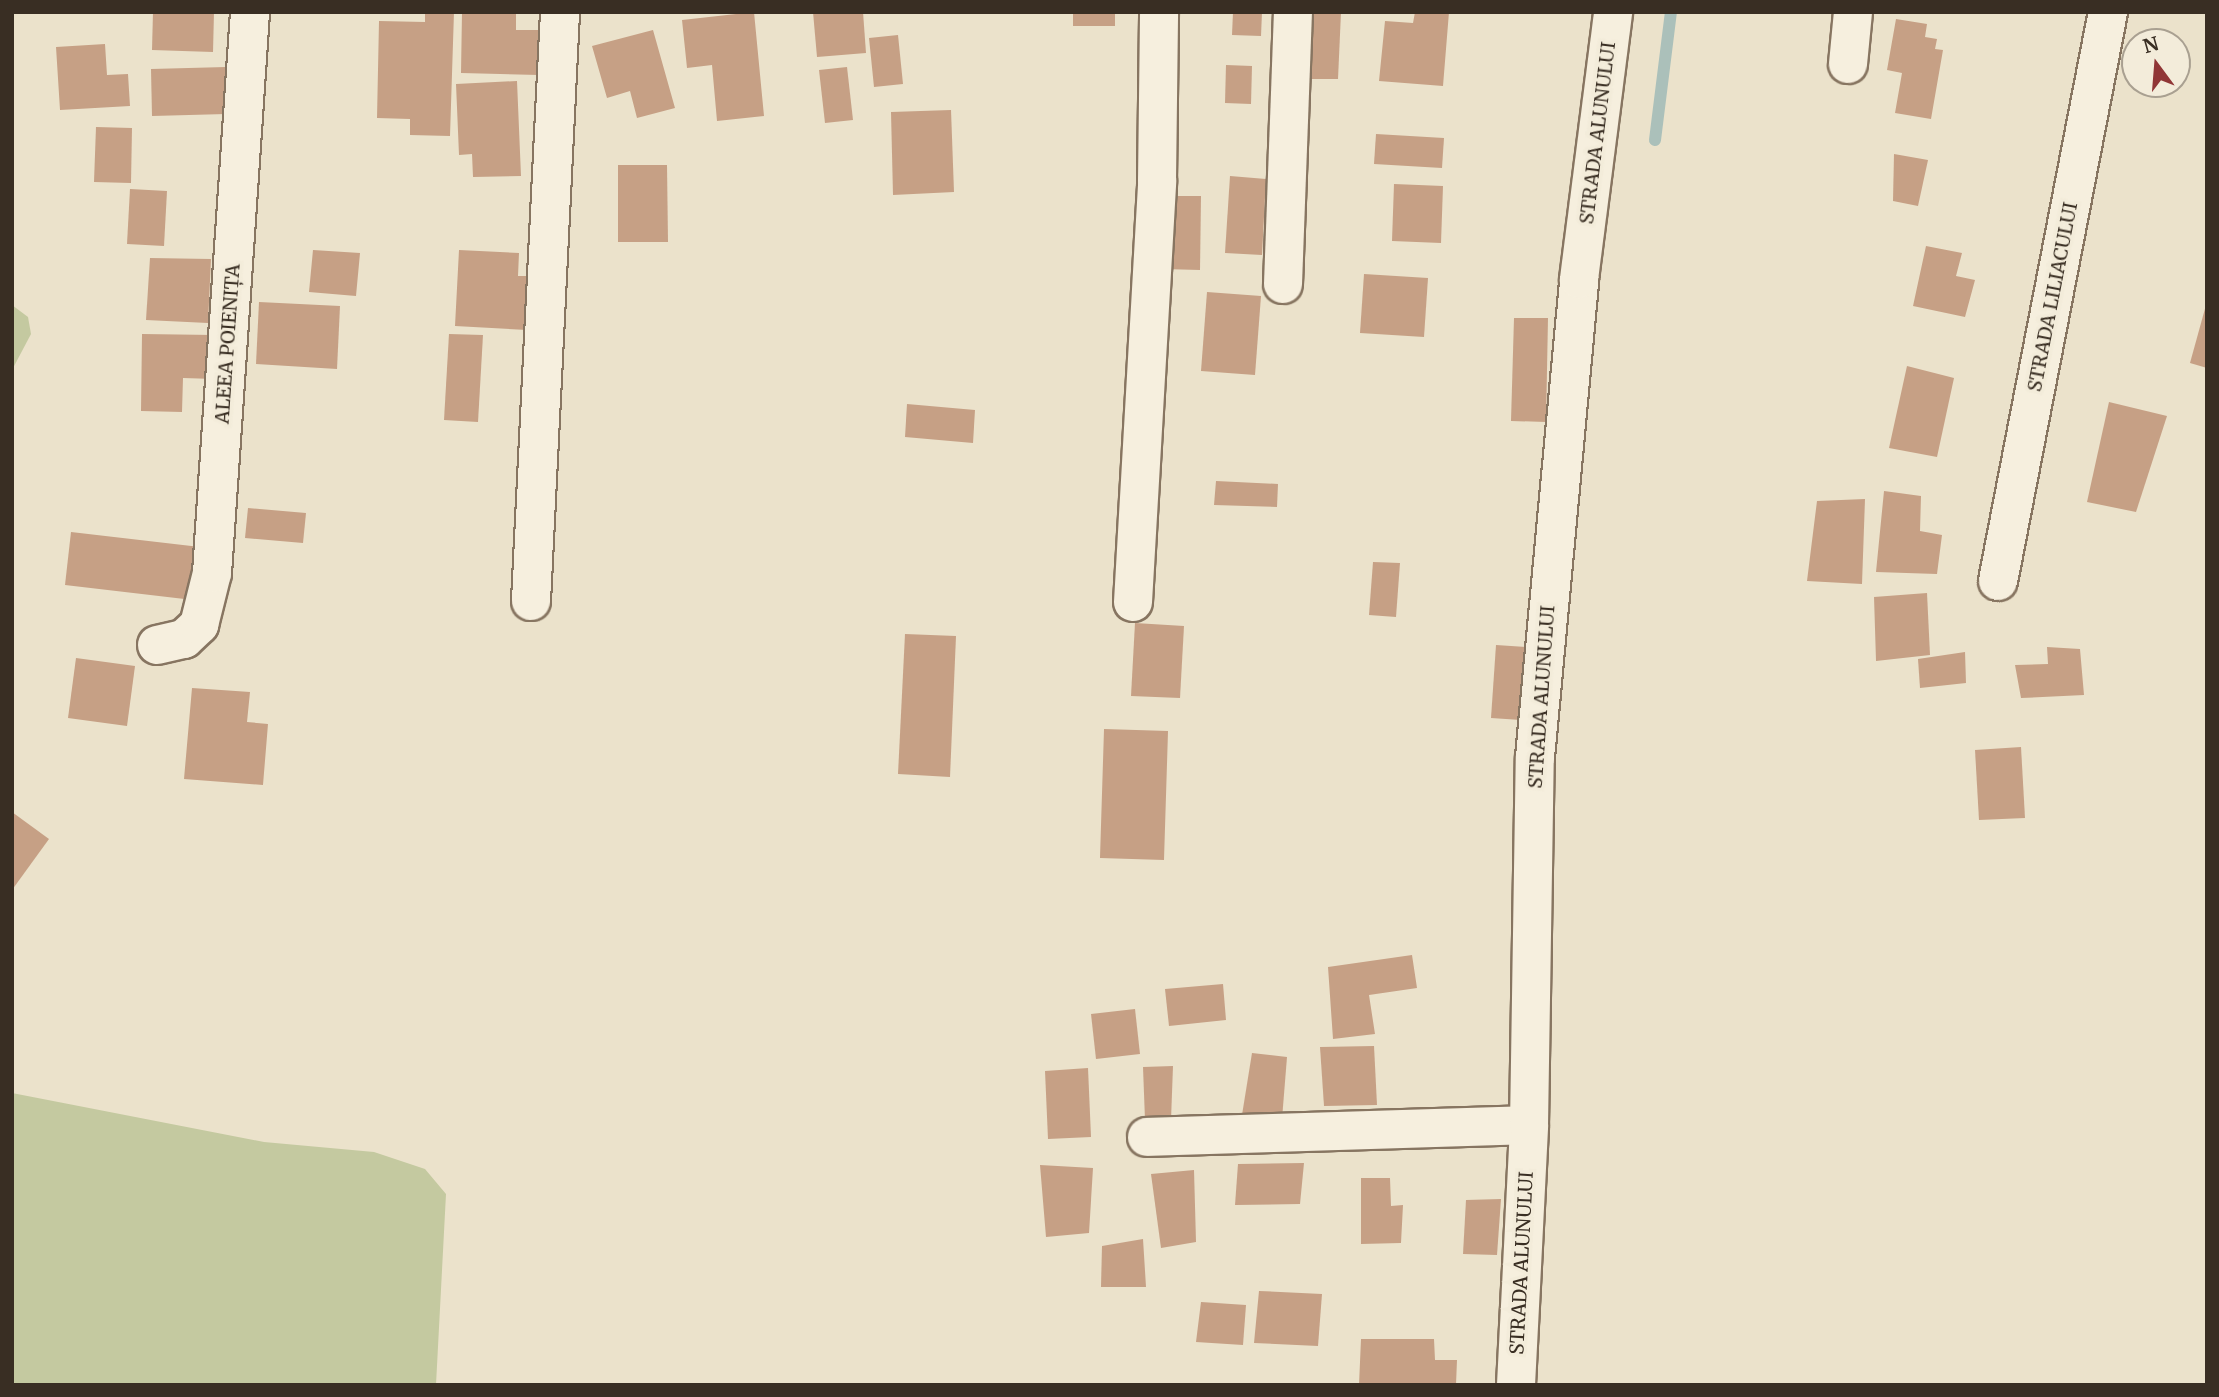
<!DOCTYPE html>
<meta charset="utf-8">
<style>
body{margin:0}
#map{position:relative;width:2219px;height:1397px;overflow:hidden;background:#ebe2cb;font-family:Merriweather,serif}
div>[style]{position:absolute}
.green>*{inset:0;background:#c4c9a0}
.stream>*{height:12px;margin:-6px;padding:0 6px;transform-origin:6px;border-radius:6px;background:#abc0ba}
.building>*{inset:0;background:#c6a085}
.roads{filter:drop-shadow(2px 0 #877561) drop-shadow(-2px 0 #877561) drop-shadow(0 2px #877561) drop-shadow(0 -2px #877561)}
.minor>*{height:38px;margin:-19px;padding:0 19px;transform-origin:19px;border-radius:19px;background:#f6efde}
span{translate:-50% -50%;white-space:nowrap;text-align:center;line-height:1.15;-webkit-text-stroke:7px #f3ecda;paint-order:stroke}
.street-label{font-size:19px;color:#392e23}
.frame{position:absolute;inset:0;border:14px solid #392e23;pointer-events:none}
.north{position:absolute;left:2121px;top:28px;width:70px;height:70px;box-sizing:border-box;background:#f3ecda;border:2px solid #a9a091;border-radius:50%;rotate:344deg;font-size:19px;font-weight:700;line-height:28px;text-align:center;color:#392e23}
.north::after{content:'';display:block;margin:auto;width:24px;height:32px;background:#903636;clip-path:polygon(50% 0,100% 100%,50% 72%,0 100%)}
</style>
<div id="map">
<div class="green">
<div style="clip-path:polygon(12px 305px,28px 317px,31px 334px,12px 370px)"></div>
<div style="clip-path:polygon(12px 1093px,264px 1142px,374px 1152px,425px 1169px,446px 1194px,436px 1385px,12px 1385px)"></div>
</div>
<div class="stream">
<div style="left:1655px;top:140px;width:129px;rotate:-82.9deg"></div>
</div>
<div class="building">
<div style="clip-path:polygon(153px 12px,214px 12px,213px 52px,152px 50px)"></div>
<div style="clip-path:polygon(425px 12px,454px 12px,450px 136px,410px 135px,410px 119px,377px 118px,379px 21px,425px 22px)"></div>
<div style="clip-path:polygon(462px 12px,516px 12px,516px 30px,540px 30px,539px 75px,461px 73px)"></div>
<div style="clip-path:polygon(754px 12px,764px 116px,717px 121px,712px 65px,687px 68px,682px 20px)"></div>
<div style="clip-path:polygon(813px 12px,863px 12px,866px 53px,817px 57px)"></div>
<div style="clip-path:polygon(1073px 12px,1115px 12px,1115px 26px,1073px 26px)"></div>
<div style="clip-path:polygon(1233px 12px,1262px 12px,1261px 36px,1232px 35px)"></div>
<div style="clip-path:polygon(1307px 12px,1341px 12px,1338px 79px,1304px 79px)"></div>
<div style="clip-path:polygon(1415px 12px,1449px 12px,1443px 86px,1379px 81px,1385px 21px,1413px 23px)"></div>
<div style="clip-path:polygon(1896px 19px,1927px 24px,1925px 37px,1937px 39px,1935px 49px,1943px 50px,1931px 119px,1895px 113px,1902px 73px,1887px 70px)"></div>
<div style="clip-path:polygon(653px 30px,675px 108px,637px 118px,630px 91px,607px 98px,592px 46px)"></div>
<div style="clip-path:polygon(898px 35px,903px 84px,874px 87px,869px 38px)"></div>
<div style="clip-path:polygon(105px 44px,107px 75px,128px 74px,130px 106px,60px 110px,56px 47px)"></div>
<div style="clip-path:polygon(1226px 65px,1252px 66px,1251px 104px,1225px 103px)"></div>
<div style="clip-path:polygon(226px 67px,226px 114px,152px 116px,151px 69px)"></div>
<div style="clip-path:polygon(847px 67px,853px 120px,825px 123px,819px 70px)"></div>
<div style="clip-path:polygon(517px 81px,521px 176px,473px 177px,472px 154px,459px 155px,456px 84px)"></div>
<div style="clip-path:polygon(951px 110px,954px 192px,893px 195px,891px 112px)"></div>
<div style="clip-path:polygon(96px 127px,132px 128px,131px 183px,94px 182px)"></div>
<div style="clip-path:polygon(1376px 134px,1444px 138px,1442px 168px,1374px 164px)"></div>
<div style="clip-path:polygon(1894px 154px,1928px 160px,1918px 206px,1893px 201px)"></div>
<div style="clip-path:polygon(618px 165px,667px 165px,668px 242px,618px 242px)"></div>
<div style="clip-path:polygon(1230px 176px,1266px 179px,1262px 255px,1225px 253px)"></div>
<div style="clip-path:polygon(1394px 184px,1443px 186px,1441px 243px,1392px 241px)"></div>
<div style="clip-path:polygon(130px 189px,167px 191px,164px 246px,127px 244px)"></div>
<div style="clip-path:polygon(1164px 196px,1201px 196px,1200px 270px,1163px 269px)"></div>
<div style="clip-path:polygon(1926px 246px,1962px 253px,1956px 276px,1975px 280px,1965px 317px,1913px 306px)"></div>
<div style="clip-path:polygon(313px 250px,360px 253px,356px 296px,309px 292px)"></div>
<div style="clip-path:polygon(459px 250px,519px 253px,518px 276px,530px 276px,527px 330px,455px 326px)"></div>
<div style="clip-path:polygon(150px 258px,211px 259px,208px 323px,146px 320px)"></div>
<div style="clip-path:polygon(1364px 274px,1428px 278px,1424px 337px,1360px 333px)"></div>
<div style="clip-path:polygon(1207px 292px,1261px 296px,1255px 375px,1201px 371px)"></div>
<div style="clip-path:polygon(259px 302px,340px 306px,337px 369px,256px 364px)"></div>
<div style="clip-path:polygon(2206px 305px,2207px 305px,2207px 368px,2190px 363px)"></div>
<div style="clip-path:polygon(1514px 318px,1548px 318px,1546px 422px,1511px 421px)"></div>
<div style="clip-path:polygon(142px 334px,214px 335px,214px 379px,183px 378px,182px 412px,141px 411px)"></div>
<div style="clip-path:polygon(449px 334px,483px 335px,478px 422px,444px 420px)"></div>
<div style="clip-path:polygon(1907px 366px,1954px 378px,1937px 457px,1889px 448px)"></div>
<div style="clip-path:polygon(2109px 402px,2167px 416px,2136px 512px,2087px 502px)"></div>
<div style="clip-path:polygon(907px 404px,975px 410px,973px 443px,905px 437px)"></div>
<div style="clip-path:polygon(1216px 481px,1278px 484px,1277px 507px,1214px 505px)"></div>
<div style="clip-path:polygon(1884px 491px,1921px 496px,1920px 531px,1942px 535px,1937px 574px,1876px 572px)"></div>
<div style="clip-path:polygon(1865px 499px,1862px 584px,1807px 581px,1817px 501px)"></div>
<div style="clip-path:polygon(248px 508px,306px 513px,303px 543px,245px 538px)"></div>
<div style="clip-path:polygon(71px 532px,200px 547px,193px 600px,65px 585px)"></div>
<div style="clip-path:polygon(1373px 562px,1400px 563px,1396px 617px,1369px 615px)"></div>
<div style="clip-path:polygon(1927px 593px,1930px 655px,1876px 661px,1874px 597px)"></div>
<div style="clip-path:polygon(1135px 623px,1184px 626px,1180px 698px,1131px 696px)"></div>
<div style="clip-path:polygon(905px 634px,956px 636px,950px 777px,898px 774px)"></div>
<div style="clip-path:polygon(1496px 645px,1526px 647px,1521px 720px,1491px 718px)"></div>
<div style="clip-path:polygon(2047px 647px,2080px 649px,2084px 695px,2021px 698px,2015px 665px,2048px 664px)"></div>
<div style="clip-path:polygon(1965px 652px,1966px 683px,1920px 688px,1918px 659px)"></div>
<div style="clip-path:polygon(76px 658px,135px 666px,127px 726px,68px 718px)"></div>
<div style="clip-path:polygon(192px 688px,250px 692px,247px 722px,268px 724px,263px 785px,184px 779px)"></div>
<div style="clip-path:polygon(1104px 729px,1168px 731px,1164px 860px,1100px 858px)"></div>
<div style="clip-path:polygon(2021px 747px,2025px 818px,1979px 820px,1975px 750px)"></div>
<div style="clip-path:polygon(12px 812px,49px 839px,12px 890px)"></div>
<div style="clip-path:polygon(1412px 955px,1417px 988px,1369px 995px,1375px 1034px,1333px 1039px,1328px 967px)"></div>
<div style="clip-path:polygon(1223px 984px,1226px 1020px,1169px 1026px,1165px 989px)"></div>
<div style="clip-path:polygon(1135px 1009px,1140px 1054px,1096px 1059px,1091px 1014px)"></div>
<div style="clip-path:polygon(1374px 1046px,1377px 1105px,1324px 1106px,1320px 1047px)"></div>
<div style="clip-path:polygon(1252px 1053px,1287px 1057px,1282px 1119px,1242px 1115px)"></div>
<div style="clip-path:polygon(1173px 1066px,1171px 1120px,1145px 1120px,1143px 1067px)"></div>
<div style="clip-path:polygon(1088px 1068px,1091px 1137px,1048px 1139px,1045px 1071px)"></div>
<div style="clip-path:polygon(1304px 1163px,1300px 1204px,1235px 1205px,1238px 1164px)"></div>
<div style="clip-path:polygon(1040px 1165px,1093px 1168px,1089px 1233px,1046px 1237px)"></div>
<div style="clip-path:polygon(1194px 1170px,1196px 1242px,1161px 1248px,1151px 1174px)"></div>
<div style="clip-path:polygon(1361px 1178px,1390px 1178px,1391px 1206px,1403px 1205px,1401px 1243px,1361px 1244px)"></div>
<div style="clip-path:polygon(1501px 1199px,1497px 1255px,1463px 1254px,1466px 1200px)"></div>
<div style="clip-path:polygon(1143px 1239px,1146px 1287px,1101px 1287px,1102px 1246px)"></div>
<div style="clip-path:polygon(1259px 1291px,1322px 1294px,1318px 1346px,1254px 1343px)"></div>
<div style="clip-path:polygon(1201px 1302px,1246px 1305px,1243px 1345px,1196px 1342px)"></div>
<div style="clip-path:polygon(1361px 1339px,1434px 1339px,1435px 1360px,1457px 1360px,1456px 1385px,1359px 1385px)"></div>
</div>
<div class="roads">
<div class="minor">
<div style="left:1848px;top:64px;width:52px;rotate:-84.5deg"></div>
<div style="left:1283px;top:284px;width:272px;rotate:-87.9deg"></div>
<div style="left:1998px;top:581px;width:580px;rotate:-79.06deg"></div>
<div style="left:531px;top:601px;width:590px;rotate:-87.18deg"></div>
<div style="left:1133px;top:602px;width:422px;rotate:-86.7deg"></div>
<div style="left:1157px;top:181px;width:169px;rotate:-89.3deg"></div>
<div style="left:157px;top:645px;width:28px;rotate:-13deg"></div>
<div style="left:184px;top:639px;width:21px;rotate:-43deg"></div>
<div style="left:199px;top:625px;width:54px;rotate:-76deg"></div>
<div style="left:212px;top:573px;width:562px;rotate:-86.12deg"></div>
<div style="left:1147px;top:1137px;width:382px;rotate:-1.8deg"></div>
<div style="left:1516px;top:1385px;width:260px;rotate:-87.1deg"></div>
<div style="left:1529px;top:1125px;width:368px;rotate:-89.1deg"></div>
<div style="left:1535px;top:757px;width:480px;rotate:-84.7deg"></div>
<div style="left:1579px;top:279px;width:269px;rotate:-82.7deg"></div>
</div>
</div>
<div class="street-label">
<span style="left:1598px;top:133px;rotate:-83deg">STRADA ALUNULUI</span>
<span style="left:2053px;top:297px;rotate:-79deg">STRADA LILIACULUI</span>
<span style="left:228px;top:344px;rotate:-86deg">ALEEA POIENIȚA</span>
<span style="left:1542px;top:697px;rotate:-86deg">STRADA ALUNULUI</span>
<span style="left:1522px;top:1263px;rotate:-87deg">STRADA ALUNULUI</span>
</div>
<div class="frame"></div>
<div class="north">N</div>
</div>
